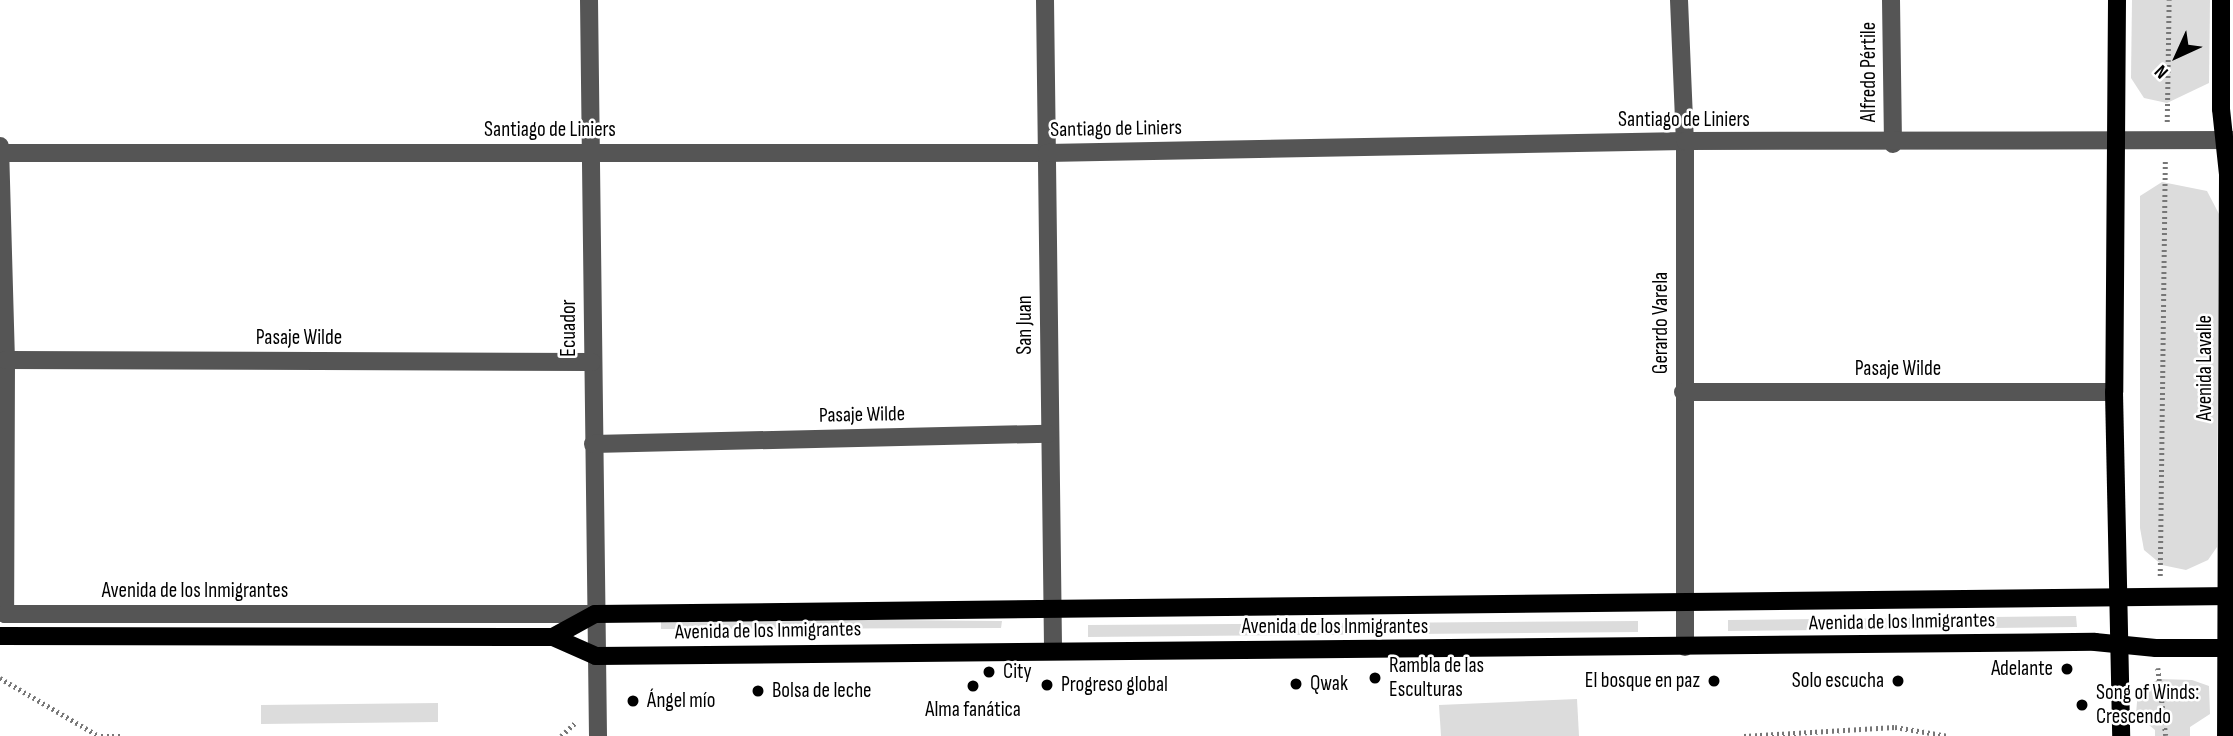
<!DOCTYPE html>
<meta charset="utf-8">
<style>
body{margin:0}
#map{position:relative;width:2233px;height:736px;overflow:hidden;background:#fff;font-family:"Sofia Sans Condensed",sans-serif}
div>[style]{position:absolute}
.green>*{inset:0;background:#dcdcdc}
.path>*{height:4.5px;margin-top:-2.25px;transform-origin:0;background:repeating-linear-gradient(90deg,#777 0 2px,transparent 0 5.5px)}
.minor>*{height:18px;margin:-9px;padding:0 9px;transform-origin:9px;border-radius:9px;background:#555}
.major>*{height:18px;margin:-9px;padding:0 9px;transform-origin:9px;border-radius:9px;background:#000}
.dots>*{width:19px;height:19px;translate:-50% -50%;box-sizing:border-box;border:4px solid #fff;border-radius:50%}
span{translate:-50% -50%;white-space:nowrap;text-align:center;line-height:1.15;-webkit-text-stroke:5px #fff;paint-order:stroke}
.street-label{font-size:21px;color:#000}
.poi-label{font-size:21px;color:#000}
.left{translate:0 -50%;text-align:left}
.right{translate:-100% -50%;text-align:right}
.north{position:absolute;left:2142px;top:21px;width:70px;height:70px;-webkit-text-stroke:5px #fff;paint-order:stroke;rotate:225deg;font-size:19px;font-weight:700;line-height:28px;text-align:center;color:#000}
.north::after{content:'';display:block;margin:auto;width:24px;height:32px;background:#000;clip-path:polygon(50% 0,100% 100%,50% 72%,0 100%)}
</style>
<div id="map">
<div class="green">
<div style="clip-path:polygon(2132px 0,2210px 0,2209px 83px,2167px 103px,2144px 98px,2131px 78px)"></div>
<div style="clip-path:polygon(2162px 182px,2207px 191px,2219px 214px,2217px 547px,2208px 560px,2186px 570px,2162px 565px,2144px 550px,2140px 528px,2140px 196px)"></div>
<div style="clip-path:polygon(2076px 616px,2077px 627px,1728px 631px,1728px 620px)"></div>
<div style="clip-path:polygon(661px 618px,1002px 621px,1001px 628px,661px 629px)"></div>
<div style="clip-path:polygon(1638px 621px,1638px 632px,1088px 637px,1088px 625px)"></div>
<div style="clip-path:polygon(2159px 679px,2192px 680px,2209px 686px,2210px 714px,2190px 727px,2190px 736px,2155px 736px,2155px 730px,2136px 714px,2138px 690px)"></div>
<div style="clip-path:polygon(1577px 699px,1579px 736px,1441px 736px,1439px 705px)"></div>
<div style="clip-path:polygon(438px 703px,438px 722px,261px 724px,261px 705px)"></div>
</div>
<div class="path">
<div style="left:2167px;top:122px;width:122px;rotate:-89.1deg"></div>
<div style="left:2160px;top:576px;width:418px;rotate:-89.3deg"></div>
<div style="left:2158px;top:668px;width:68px;rotate:83.3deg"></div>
<div style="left:0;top:678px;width:115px;rotate:30.4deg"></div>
<div style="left:101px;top:736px;width:21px"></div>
<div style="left:561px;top:736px;width:21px;rotate:-43deg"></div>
<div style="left:1744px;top:736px;width:151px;rotate:-3.4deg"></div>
<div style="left:1895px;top:727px;width:54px;rotate:9.6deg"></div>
</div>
<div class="minor">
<div style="left:589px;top:0;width:736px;rotate:89.3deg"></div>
<div style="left:1045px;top:0;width:649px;rotate:89.29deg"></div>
<div style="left:1679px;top:0;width:141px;rotate:87.6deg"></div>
<div style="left:1685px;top:141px;width:506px;rotate:90deg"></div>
<div style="left:1891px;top:0;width:144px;rotate:89.2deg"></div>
<div style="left:0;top:146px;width:214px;rotate:88.4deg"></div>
<div style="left:6px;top:360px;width:254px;rotate:90.2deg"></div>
<div style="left:5px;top:614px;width:590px"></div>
<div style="left:1px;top:153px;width:1046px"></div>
<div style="left:1047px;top:153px;width:638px;rotate:-1.08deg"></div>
<div style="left:1685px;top:141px;width:548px;rotate:-0.1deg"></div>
<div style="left:6px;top:360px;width:586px;rotate:0.2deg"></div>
<div style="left:1683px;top:392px;width:431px"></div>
<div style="left:593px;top:444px;width:455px;rotate:-1.3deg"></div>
</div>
<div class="major">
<div style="left:2117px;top:0;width:392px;rotate:90.4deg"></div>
<div style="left:2114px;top:392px;width:344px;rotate:88.8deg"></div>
<div style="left:2221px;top:0;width:109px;rotate:90deg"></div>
<div style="left:2221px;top:109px;width:65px;rotate:83.9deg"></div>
<div style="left:2228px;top:174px;width:562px;rotate:90.2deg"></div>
<div style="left:0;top:636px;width:553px;rotate:0.1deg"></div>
<div style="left:553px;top:637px;width:47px;rotate:23.8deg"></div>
<div style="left:596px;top:656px;width:1499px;rotate:-0.54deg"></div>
<div style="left:2095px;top:642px;width:61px;rotate:5.6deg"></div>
<div style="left:2156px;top:648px;width:77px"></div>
<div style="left:553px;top:637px;width:48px;rotate:-28.7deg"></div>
<div style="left:595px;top:614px;width:1638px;rotate:-0.63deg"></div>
</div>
<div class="dots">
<div style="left:2067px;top:669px;background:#000"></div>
<div style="left:989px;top:672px;background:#000"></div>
<div style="left:1375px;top:678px;background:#000"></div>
<div style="left:1714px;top:681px;background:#000"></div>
<div style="left:1898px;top:681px;background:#000"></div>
<div style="left:1296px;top:684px;background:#000"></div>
<div style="left:1047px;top:685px;background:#000"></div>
<div style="left:973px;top:686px;background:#000"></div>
<div style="left:758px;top:691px;background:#000"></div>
<div style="left:633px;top:701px;background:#000"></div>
<div style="left:2082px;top:705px;background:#000"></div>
</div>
<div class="street-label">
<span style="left:1869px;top:72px;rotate:-90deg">Alfredo Pértile</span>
<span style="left:1684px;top:120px">Santiago de Liniers</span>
<span style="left:1116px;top:129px;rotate:-1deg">Santiago de Liniers</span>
<span style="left:550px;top:130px">Santiago de Liniers</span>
<span style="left:1661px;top:323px;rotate:-90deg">Gerardo Varela</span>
<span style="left:1025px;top:325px;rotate:-90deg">San Juan</span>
<span style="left:569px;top:328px;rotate:-90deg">Ecuador</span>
<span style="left:299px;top:338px">Pasaje Wilde</span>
<span style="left:2205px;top:368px;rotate:-90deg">Avenida Lavalle</span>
<span style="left:1898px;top:369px">Pasaje Wilde</span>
<span style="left:862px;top:415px;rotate:-1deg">Pasaje Wilde</span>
<span style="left:195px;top:591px">Avenida de los Inmigrantes</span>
<span style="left:1902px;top:622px;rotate:-1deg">Avenida de los Inmigrantes</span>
<span style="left:1335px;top:627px">Avenida de los Inmigrantes</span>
<span style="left:768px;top:631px;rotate:-1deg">Avenida de los Inmigrantes</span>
</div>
<div class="poi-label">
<span class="left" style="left:1389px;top:678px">Rambla de las<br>Esculturas</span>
<span class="right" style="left:2053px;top:669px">Adelante</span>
<span class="left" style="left:1003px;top:672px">City</span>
<span class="right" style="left:1700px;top:681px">El bosque en paz</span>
<span class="right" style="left:1884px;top:681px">Solo escucha</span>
<span class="left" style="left:1310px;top:684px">Qwak</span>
<span class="left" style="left:1061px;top:685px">Progreso global</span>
<span class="left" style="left:772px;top:691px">Bolsa de leche</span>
<span class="left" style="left:2096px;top:705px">Song of Winds:<br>Crescendo</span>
<span class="left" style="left:647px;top:701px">Ángel mío</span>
<span style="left:973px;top:710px">Alma fanática</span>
</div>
<div class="north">N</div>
</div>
